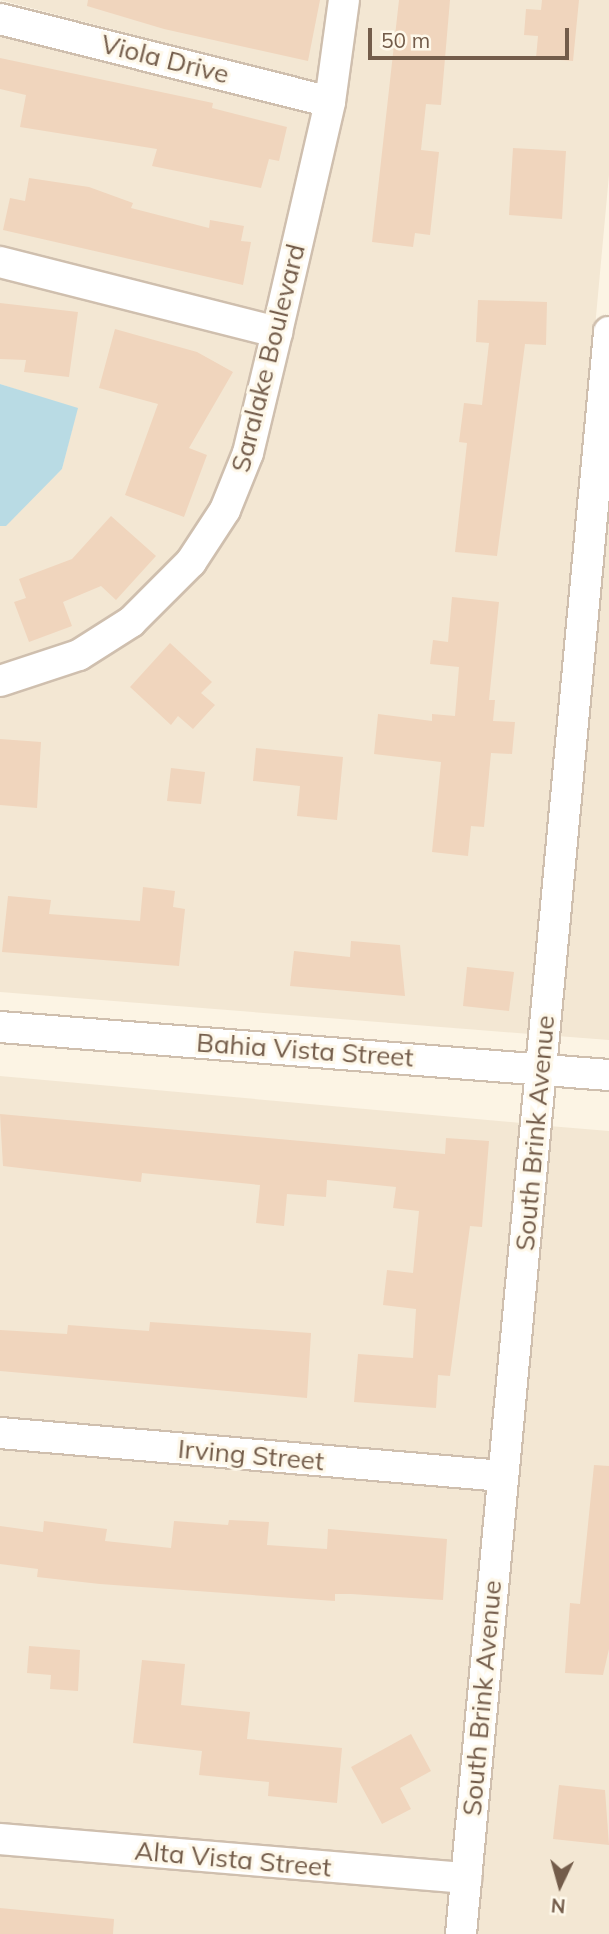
<!DOCTYPE html>
<style>
body{margin:0}
#map{position:relative;width:609px;height:1934px;overflow:hidden;background:#fcf4e4;font-family:Mulish,sans-serif}
div>[style]{position:absolute}
.residential>*{inset:0;background:#f3e7d3}
.water>*{inset:0;background:#b9dbe4}
.building>*{inset:0;background:#f0d5bd}
.roads{filter:drop-shadow(2px 0 #cfbfae) drop-shadow(-2px 0 #cfbfae) drop-shadow(0 2px #cfbfae) drop-shadow(0 -2px #cfbfae)}
.minor>*{height:30px;margin:-15px;padding:0 15px;transform-origin:15px;border-radius:15px;background:#fff}
span{translate:-50% -50%;white-space:nowrap;text-align:center;line-height:1.15;-webkit-text-stroke:6px #fef8ea;paint-order:stroke}
.street-label{font-size:26px;color:#735c4a}
.north{position:absolute;left:525px;top:1850px;width:70px;height:70px;-webkit-text-stroke:5px #fef8ea;paint-order:stroke;rotate:185deg;font-size:19px;font-weight:700;line-height:28px;text-align:center;color:#735c4a}
.north::after{content:'';display:block;margin:auto;width:24px;height:32px;background:#735c4a;clip-path:polygon(50% 0,100% 100%,50% 72%,0 100%)}
.scale{position:absolute;left:368px;top:28px;width:201px;height:32px;box-sizing:border-box;border:4px solid #735c4a;border-top:0;padding-left:9px;font-size:21px;line-height:24px;white-space:nowrap;color:#735c4a;-webkit-text-stroke:5px #fef8ea;paint-order:stroke}
</style>
<div id="map">
<div class="residential">
<div style="clip-path:polygon(0 0,330px 0,319px 83px)"></div>
<div style="clip-path:polygon(358px 0,609px 0,609px 175px,530px 1034px,0 992px,0 697px,85px 669px,139px 635px,182px 595px,236px 519px,261px 457px,347px 91px)"></div>
<div style="clip-path:polygon(0 35px,313px 113px,267px 313px,0 246px)"></div>
<div style="clip-path:polygon(0 279px,260px 344px,234px 448px,213px 502px,180px 552px,123px 610px,74px 641px,0 666px,0 526px,62px 469px,77px 409px,0 384px)"></div>
<div style="clip-path:polygon(609px 484px,609px 1040px,557px 1036px)"></div>
<div style="clip-path:polygon(0 1076px,521px 1123px,490px 1459px,0 1418px)"></div>
<div style="clip-path:polygon(549px 1126px,609px 1131px,609px 1934px,475px 1934px)"></div>
<div style="clip-path:polygon(0 1449px,488px 1490px,453px 1861px,0 1824px)"></div>
<div style="clip-path:polygon(0 1855px,450px 1892px,447px 1934px,0 1934px)"></div>
</div>
<div class="water">
<div style="clip-path:polygon(0 384px,78px 408px,62px 469px,6px 526px,0 526px)"></div>
</div>
<div class="building">
<div style="clip-path:polygon(88px 0,320px 0,308px 61px,164px 29px,87px 6px)"></div>
<div style="clip-path:polygon(399px 0,450px 0,441px 105px,426px 104px,421px 150px,439px 152px,430px 235px,415px 233px,413px 247px,372px 242px)"></div>
<div style="clip-path:polygon(542px 0,579px 0,573px 61px,536px 58px,538px 36px,524px 35px,526px 9px,541px 10px)"></div>
<div style="clip-path:polygon(0 58px,213px 103px,212px 108px,287px 127px,279px 161px,269px 159px,261px 188px,152px 166px,157px 149px,20px 127px,26px 95px,0 89px)"></div>
<div style="clip-path:polygon(513px 148px,566px 151px,562px 219px,509px 215px)"></div>
<div style="clip-path:polygon(29px 178px,89px 187px,133px 203px,131px 208px,209px 228px,210px 220px,244px 226px,241px 241px,251px 242px,243px 285px,3px 230px,10px 198px,25px 201px)"></div>
<div style="clip-path:polygon(478px 300px,547px 302px,546px 345px,525px 344px,497px 556px,455px 552px,467px 443px,459px 442px,464px 403px,482px 405px,489px 343px,476px 342px)"></div>
<div style="clip-path:polygon(0 303px,78px 312px,69px 377px,24px 372px,26px 360px,0 359px)"></div>
<div style="clip-path:polygon(115px 329px,197px 352px,233px 372px,189px 448px,207px 455px,184px 517px,125px 495px,158px 404px,99px 388px)"></div>
<div style="clip-path:polygon(111px 516px,156px 556px,116px 600px,101px 586px,63px 602px,72px 626px,29px 642px,14px 602px,26px 598px,19px 579px,72px 559px)"></div>
<div style="clip-path:polygon(452px 597px,499px 602px,489px 700px,495px 700px,493px 721px,515px 722px,512px 754px,491px 753px,484px 827px,471px 826px,468px 856px,432px 852px,441px 762px,374px 754px,378px 714px,432px 721px,432px 714px,455px 716px,459px 667px,430px 664px,433px 640px,448px 642px)"></div>
<div style="clip-path:polygon(170px 643px,212px 682px,201px 693px,215px 705px,193px 729px,178px 716px,171px 725px,130px 687px)"></div>
<div style="clip-path:polygon(0 739px,41px 742px,37px 808px,0 805px)"></div>
<div style="clip-path:polygon(256px 748px,343px 757px,337px 820px,297px 816px,300px 786px,253px 781px)"></div>
<div style="clip-path:polygon(171px 768px,205px 772px,201px 804px,167px 801px)"></div>
<div style="clip-path:polygon(143px 887px,175px 891px,173px 907px,185px 909px,179px 966px,2px 952px,8px 896px,51px 900px,49px 914px,140px 921px)"></div>
<div style="clip-path:polygon(351px 941px,400px 945px,405px 996px,290px 986px,294px 951px,350px 957px)"></div>
<div style="clip-path:polygon(467px 967px,514px 972px,509px 1011px,463px 1006px)"></div>
<div style="clip-path:polygon(0 1114px,445px 1154px,446px 1138px,489px 1141px,482px 1227px,470px 1226px,450px 1376px,438px 1375px,436px 1408px,354px 1402px,358px 1354px,413px 1358px,416px 1309px,383px 1305px,387px 1270px,413px 1273px,419px 1211px,393px 1208px,396px 1187px,327px 1180px,326px 1197px,287px 1194px,284px 1226px,256px 1223px,260px 1185px,142px 1173px,141px 1182px,3px 1166px)"></div>
<div style="clip-path:polygon(150px 1322px,311px 1333px,307px 1398px,0 1371px,0 1330px,67px 1334px,68px 1325px,149px 1331px)"></div>
<div style="clip-path:polygon(594px 1465px,609px 1466px,609px 1649px,603px 1675px,565px 1673px,570px 1603px,580px 1604px)"></div>
<div style="clip-path:polygon(229px 1520px,269px 1522px,267px 1545px,327px 1549px,328px 1529px,447px 1539px,443px 1600px,351px 1594px,335px 1594px,335px 1601px,100px 1584px,37px 1577px,38px 1569px,0 1564px,0 1526px,43px 1532px,44px 1521px,107px 1529px,105px 1541px,171px 1548px,174px 1521px,228px 1525px)"></div>
<div style="clip-path:polygon(29px 1646px,80px 1650px,78px 1691px,50px 1689px,51px 1675px,27px 1673px)"></div>
<div style="clip-path:polygon(142px 1660px,185px 1664px,181px 1705px,250px 1712px,247px 1739px,342px 1748px,337px 1803px,268px 1796px,269px 1782px,199px 1775px,202px 1751px,133px 1743px)"></div>
<div style="clip-path:polygon(411px 1734px,431px 1771px,400px 1788px,411px 1809px,382px 1824px,351px 1767px)"></div>
<div style="clip-path:polygon(559px 1785px,605px 1790px,609px 1845px,553px 1839px)"></div>
<div style="clip-path:polygon(0 1908px,114px 1919px,113px 1934px,0 1934px)"></div>
</div>
<div class="roads">
<div class="minor">
<div style="left:0;top:19px;width:340px;rotate:14.1deg"></div>
<div style="left:0;top:262px;width:286px;rotate:14.2deg"></div>
<div style="left:0;top:681px;width:83px;rotate:-18.2deg"></div>
<div style="left:79px;top:655px;width:62px;rotate:-32.4deg"></div>
<div style="left:131px;top:622px;width:85px;rotate:-45deg"></div>
<div style="left:191px;top:562px;width:62px;rotate:-56.8deg"></div>
<div style="left:225px;top:510px;width:61px;rotate:-68deg"></div>
<div style="left:248px;top:453px;width:124px;rotate:-76.5deg"></div>
<div style="left:277px;top:332px;width:236px;rotate:-77deg"></div>
<div style="left:330px;top:102px;width:103px;rotate:-82.2deg"></div>
<div style="left:0;top:1027px;width:611px;rotate:4.51deg"></div>
<div style="left:0;top:1433px;width:505px;rotate:4.89deg"></div>
<div style="left:0;top:1839px;width:468px;rotate:4.8deg"></div>
<div style="left:461px;top:1934px;width:1609px;rotate:-84.72deg"></div>
</div>
</div>
<div class="street-label">
<span style="left:165px;top:59px;rotate:14deg">Viola Drive</span>
<span style="left:268px;top:358px;rotate:-76deg">Saralake Boulevard</span>
<span style="left:305px;top:1050px;rotate:4deg">Bahia Vista Street</span>
<span style="left:535px;top:1133px;rotate:-85deg">South Brink Avenue</span>
<span style="left:251px;top:1455px;rotate:5deg">Irving Street</span>
<span style="left:482px;top:1698px;rotate:-85deg">South Brink Avenue</span>
<span style="left:233px;top:1859px;rotate:5deg">Alta Vista Street</span>
</div>
<div class="north">N</div>
<div class="scale">50 m</div>
</div>
